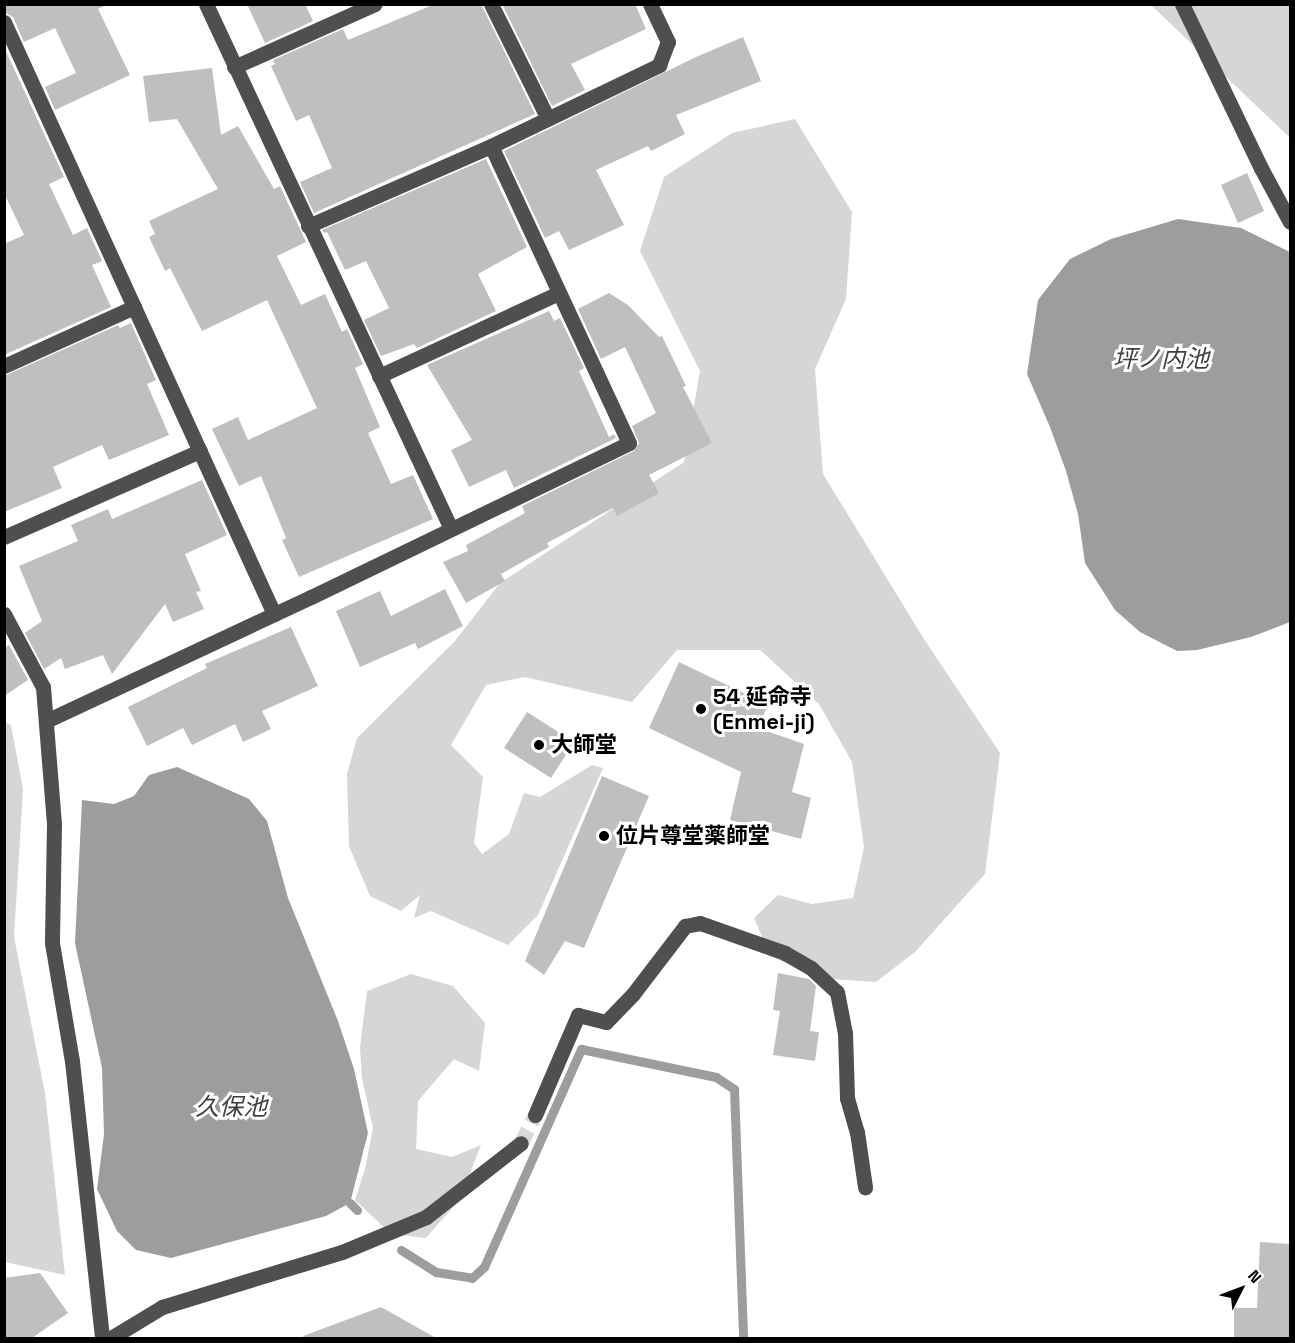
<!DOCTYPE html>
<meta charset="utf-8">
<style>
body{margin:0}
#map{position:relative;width:1295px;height:1343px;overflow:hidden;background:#fff;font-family:"Space Grotesk","Noto Sans JP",sans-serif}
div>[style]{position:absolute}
.green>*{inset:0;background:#d6d6d6}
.water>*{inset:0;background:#9d9d9d}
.stream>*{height:9px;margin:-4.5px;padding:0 4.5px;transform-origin:4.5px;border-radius:4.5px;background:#9d9d9d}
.building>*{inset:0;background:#bfbfbf}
.minor-tunnel>*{height:15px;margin-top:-7.5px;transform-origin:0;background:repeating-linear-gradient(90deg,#d9d9d9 0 15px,transparent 0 23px)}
.minor>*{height:15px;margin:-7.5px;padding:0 7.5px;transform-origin:7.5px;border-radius:7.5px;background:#4f4f4f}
.dots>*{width:16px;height:16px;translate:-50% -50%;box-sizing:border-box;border:3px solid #fff;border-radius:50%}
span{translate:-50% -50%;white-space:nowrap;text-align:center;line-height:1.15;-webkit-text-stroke:6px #fff;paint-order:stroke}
.poi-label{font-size:22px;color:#000;font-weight:700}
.left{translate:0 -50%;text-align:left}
.water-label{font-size:24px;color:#3e3e3e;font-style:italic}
.frame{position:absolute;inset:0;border:6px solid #000;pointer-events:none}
.north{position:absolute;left:1211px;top:1259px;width:60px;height:60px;-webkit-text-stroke:4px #fff;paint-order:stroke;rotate:48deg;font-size:16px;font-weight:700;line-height:24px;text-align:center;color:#000}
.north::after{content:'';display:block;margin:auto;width:21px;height:27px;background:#000;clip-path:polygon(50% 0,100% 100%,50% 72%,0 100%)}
</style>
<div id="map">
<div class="green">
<div style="clip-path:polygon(1151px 5px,1290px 5px,1290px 137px,1287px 135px)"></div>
<div style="clip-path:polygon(795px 119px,852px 212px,846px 299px,815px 369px,823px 474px,924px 639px,1000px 753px,985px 874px,915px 952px,876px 982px,815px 978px,770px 955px,754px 918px,778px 895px,812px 904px,853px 898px,864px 847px,852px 762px,819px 704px,760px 650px,677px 650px,632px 702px,525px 677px,486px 685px,451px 745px,483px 777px,474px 843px,482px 854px,509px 834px,524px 793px,540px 797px,592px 765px,603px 768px,538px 915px,508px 945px,431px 911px,414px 918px,420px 895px,401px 911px,370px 896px,349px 846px,347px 774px,357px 738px,455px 641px,500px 583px,684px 462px,700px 371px,640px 251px,664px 177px,732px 133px)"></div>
<div style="clip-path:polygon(4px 722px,11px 725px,23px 789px,14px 937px,45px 1093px,65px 1275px,5px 1262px)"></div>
<div style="clip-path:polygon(411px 974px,453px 986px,485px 1023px,479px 1071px,454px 1059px,418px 1101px,416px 1149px,452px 1157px,481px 1145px,460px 1199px,426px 1238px,391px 1234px,355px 1200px,365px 1169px,373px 1128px,362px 1078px,360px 1047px,367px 991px)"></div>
</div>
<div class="water">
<div style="clip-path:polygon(1178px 219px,1241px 228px,1290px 252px,1290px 622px,1251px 637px,1197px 650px,1177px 651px,1140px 632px,1115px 610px,1085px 563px,1078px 514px,1066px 471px,1050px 427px,1027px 374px,1038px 300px,1070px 259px,1111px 239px)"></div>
<div style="clip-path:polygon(177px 767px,249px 799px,267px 821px,288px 898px,338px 1021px,354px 1069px,368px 1133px,350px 1203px,326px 1216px,171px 1258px,136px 1250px,117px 1231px,97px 1189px,104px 1134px,102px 1068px,75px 943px,82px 800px,114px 804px,134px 796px,149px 775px)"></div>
</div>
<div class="stream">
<div style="left:350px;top:1203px;width:10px;rotate:45deg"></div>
<div style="left:401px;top:1250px;width:41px;rotate:32.2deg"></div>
<div style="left:436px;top:1272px;width:36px;rotate:9deg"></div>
<div style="left:472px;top:1278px;width:16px;rotate:-43deg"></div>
<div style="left:484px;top:1267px;width:239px;rotate:-66deg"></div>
<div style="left:581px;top:1049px;width:138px;rotate:11.7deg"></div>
<div style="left:716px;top:1077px;width:22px;rotate:34deg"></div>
<div style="left:734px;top:1089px;width:249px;rotate:87.9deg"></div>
</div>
<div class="building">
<div style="clip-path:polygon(4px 4px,108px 4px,98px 9px,130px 75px,55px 110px,45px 87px,76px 73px,55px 28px,24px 42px,13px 17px,4px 12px)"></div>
<div style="clip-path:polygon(247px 4px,305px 4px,313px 21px,265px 43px)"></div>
<div style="clip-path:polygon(435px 4px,481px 4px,535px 114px,314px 213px,300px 182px,332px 168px,309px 115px,296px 121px,271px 66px,275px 64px,273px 60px,343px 29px,348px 40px)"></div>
<div style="clip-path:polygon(502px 4px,635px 4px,646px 29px,571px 64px,585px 90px,552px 106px)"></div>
<div style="clip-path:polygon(743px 37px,761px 81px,676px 115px,685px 134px,651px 151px,648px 146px,596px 170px,624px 225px,569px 250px,559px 231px,545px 238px,504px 151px,696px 57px)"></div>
<div style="clip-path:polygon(4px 47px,64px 177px,49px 184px,73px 235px,87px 228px,102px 261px,92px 265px,111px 307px,4px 355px,4px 244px,24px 235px,4px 193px)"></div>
<div style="clip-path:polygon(212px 68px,221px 135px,238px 126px,274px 189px,280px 186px,306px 242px,277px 256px,301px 305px,325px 294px,342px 332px,347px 329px,363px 364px,355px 368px,380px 427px,368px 433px,391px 484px,413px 475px,433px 519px,299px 577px,282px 540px,286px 538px,261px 476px,239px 486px,212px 429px,238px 417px,248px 440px,317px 408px,267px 300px,202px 331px,170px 268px,165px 271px,149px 237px,155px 234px,149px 221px,218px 189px,177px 119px,149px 122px,143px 76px)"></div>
<div style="clip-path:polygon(486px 159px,527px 247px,478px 274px,496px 311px,417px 348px,414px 344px,381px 356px,364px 320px,389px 308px,366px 261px,345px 270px,327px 232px,324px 233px,322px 230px)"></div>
<div style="clip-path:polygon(1247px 173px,1264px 211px,1238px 223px,1221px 185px)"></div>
<div style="clip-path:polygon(609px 293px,628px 305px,659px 337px,662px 336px,686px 386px,683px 387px,712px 443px,649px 475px,659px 493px,617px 516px,613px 508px,547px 543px,549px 547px,501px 574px,505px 581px,466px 603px,443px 562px,468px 551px,466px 545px,525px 513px,522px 506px,634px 451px,639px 443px,632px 426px,656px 413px,625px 347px,601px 359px,578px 309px)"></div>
<div style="clip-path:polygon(549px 311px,554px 321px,560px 318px,584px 368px,579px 371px,609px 437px,614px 434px,616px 438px,514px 488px,506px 470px,469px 487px,451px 450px,472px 440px,427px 365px)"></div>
<div style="clip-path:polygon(131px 323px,156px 380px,147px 384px,169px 435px,109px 460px,102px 445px,53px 467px,62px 488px,4px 512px,4px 376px,118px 325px,120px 328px)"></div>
<div style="clip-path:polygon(202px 480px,227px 535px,185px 554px,201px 591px,196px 592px,204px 609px,173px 622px,165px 604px,112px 674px,103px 655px,65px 669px,61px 658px,44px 669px,25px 633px,42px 621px,19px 566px,78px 541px,71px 525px,108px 509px,112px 519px)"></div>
<div style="clip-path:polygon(445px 589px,463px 626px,418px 649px,415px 643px,360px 667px,336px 611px,380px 591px,391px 616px)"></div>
<div style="clip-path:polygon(291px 627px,318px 686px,262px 711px,271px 729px,243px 742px,235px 724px,192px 745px,183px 728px,147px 746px,128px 707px,207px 668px,205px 664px)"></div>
<div style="clip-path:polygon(9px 645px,28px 680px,4px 696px,4px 648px)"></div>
<div style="clip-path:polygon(679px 662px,748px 695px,746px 700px,766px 709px,758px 728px,804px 744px,792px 792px,811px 798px,801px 839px,730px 820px,741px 772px,649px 728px)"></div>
<div style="clip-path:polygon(527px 712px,574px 742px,551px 778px,504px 748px)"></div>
<div style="clip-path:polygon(602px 776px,649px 796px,584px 948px,565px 941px,544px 975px,525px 961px)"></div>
<div style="clip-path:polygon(778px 973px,809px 979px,816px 986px,810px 1031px,819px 1032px,815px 1061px,773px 1055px,780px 1011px,773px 1010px)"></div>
<div style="clip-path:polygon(1260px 1242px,1290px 1244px,1290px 1338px,1234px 1338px,1234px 1308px,1257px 1308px)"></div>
<div style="clip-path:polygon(40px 1273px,68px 1313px,32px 1338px,4px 1338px,4px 1278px)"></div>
<div style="clip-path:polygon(381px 1307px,436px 1338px,304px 1338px,303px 1336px)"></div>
</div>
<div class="minor-tunnel">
<div style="left:521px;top:1143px;width:31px;rotate:-63deg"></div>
</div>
<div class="minor">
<div style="left:206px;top:4px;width:579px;rotate:64.98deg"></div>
<div style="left:491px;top:4px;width:128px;rotate:63.6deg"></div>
<div style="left:1182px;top:4px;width:182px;rotate:64.3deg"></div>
<div style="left:1261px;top:168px;width:61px;rotate:61.8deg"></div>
<div style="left:4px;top:22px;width:651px;rotate:65.48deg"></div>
<div style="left:234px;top:67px;width:154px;rotate:-24.1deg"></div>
<div style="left:308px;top:226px;width:200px;rotate:-23.6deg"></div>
<div style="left:4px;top:366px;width:143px;rotate:-24.4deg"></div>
<div style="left:379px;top:376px;width:198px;rotate:-24.8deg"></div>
<div style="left:4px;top:537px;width:214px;rotate:-23.7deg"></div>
<div style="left:4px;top:614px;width:83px;rotate:61.9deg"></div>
<div style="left:43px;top:687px;width:137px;rotate:85.4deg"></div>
<div style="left:54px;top:824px;width:119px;rotate:91deg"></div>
<div style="left:52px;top:943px;width:120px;rotate:80.4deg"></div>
<div style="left:72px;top:1061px;width:279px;rotate:83.8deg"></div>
<div style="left:46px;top:721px;width:293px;rotate:-25.1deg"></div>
<div style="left:311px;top:597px;width:353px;rotate:-25.8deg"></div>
<div style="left:629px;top:443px;width:327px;rotate:-114.9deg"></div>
<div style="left:491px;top:146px;width:187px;rotate:-25.7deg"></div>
<div style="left:659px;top:65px;width:25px;rotate:-69deg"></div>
<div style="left:668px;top:42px;width:42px;rotate:-115.3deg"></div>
<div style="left:535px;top:1115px;width:109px;rotate:-66.7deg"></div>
<div style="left:578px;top:1015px;width:29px;rotate:14deg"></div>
<div style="left:606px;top:1022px;width:39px;rotate:-46deg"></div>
<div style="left:633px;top:994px;width:86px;rotate:-52.6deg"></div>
<div style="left:685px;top:926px;width:15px;rotate:-11deg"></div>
<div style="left:700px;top:923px;width:90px;rotate:19.4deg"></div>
<div style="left:785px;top:953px;width:30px;rotate:30deg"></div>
<div style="left:811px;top:968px;width:35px;rotate:43deg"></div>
<div style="left:837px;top:992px;width:42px;rotate:79deg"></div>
<div style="left:845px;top:1033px;width:65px;rotate:88.2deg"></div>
<div style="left:847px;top:1098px;width:35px;rotate:74deg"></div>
<div style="left:857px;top:1132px;width:56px;rotate:81.7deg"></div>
<div style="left:111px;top:1338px;width:60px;rotate:-31.3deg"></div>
<div style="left:162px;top:1307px;width:188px;rotate:-17deg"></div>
<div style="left:342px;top:1252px;width:91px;rotate:-22.6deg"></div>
<div style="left:426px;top:1217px;width:120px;rotate:-37.9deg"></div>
</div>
<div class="dots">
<div style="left:701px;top:709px;background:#000"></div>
<div style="left:539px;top:745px;background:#000"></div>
<div style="left:604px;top:836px;background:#000"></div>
</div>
<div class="poi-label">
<span class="left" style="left:713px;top:709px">54 延命寺<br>(Enmei-ji)</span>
<span class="left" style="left:551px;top:745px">大師堂</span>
<span class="left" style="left:616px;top:836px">位片尊堂薬師堂</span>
</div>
<div class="water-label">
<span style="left:1161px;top:359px">坪ノ内池</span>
<span style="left:231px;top:1107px">久保池</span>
</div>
<div class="frame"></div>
<div class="north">N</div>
</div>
